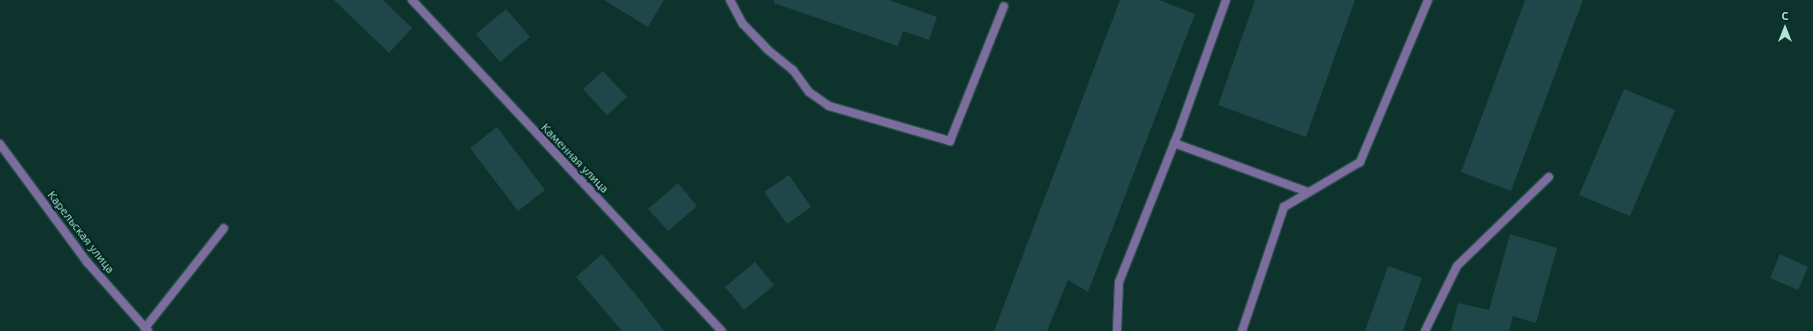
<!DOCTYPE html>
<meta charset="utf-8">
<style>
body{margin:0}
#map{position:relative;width:1813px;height:331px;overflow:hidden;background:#0d332c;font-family:Ubuntu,sans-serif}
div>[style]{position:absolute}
.building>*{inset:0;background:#1f4749}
.roads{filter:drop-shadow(1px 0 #274f48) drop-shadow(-1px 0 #274f48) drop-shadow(0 1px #274f48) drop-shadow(0 -1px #274f48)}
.service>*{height:8px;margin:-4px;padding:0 4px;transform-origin:4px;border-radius:4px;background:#7d6d9f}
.minor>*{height:8px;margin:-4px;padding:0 4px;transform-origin:4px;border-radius:4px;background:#7d6d9f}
span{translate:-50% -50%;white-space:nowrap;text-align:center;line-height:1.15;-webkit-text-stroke:4px #022822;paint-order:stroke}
.street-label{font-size:12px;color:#b1e4d8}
.north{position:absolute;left:1765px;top:8px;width:40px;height:40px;-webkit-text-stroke:3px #022822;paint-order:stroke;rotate:0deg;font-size:11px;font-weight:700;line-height:16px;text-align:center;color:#b1e4d8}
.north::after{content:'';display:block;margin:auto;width:14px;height:18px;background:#b1e4d8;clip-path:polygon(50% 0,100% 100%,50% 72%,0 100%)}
</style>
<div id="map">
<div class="building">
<div style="clip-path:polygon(334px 0,383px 0,412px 28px,389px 53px)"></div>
<div style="clip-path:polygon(604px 0,664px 0,648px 27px)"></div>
<div style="clip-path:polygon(774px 0,889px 0,937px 17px,929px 40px,903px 31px,898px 46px,774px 3px)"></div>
<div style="clip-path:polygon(1120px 0,1159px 0,1195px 14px,1088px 292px,1068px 280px,1047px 331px,994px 331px)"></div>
<div style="clip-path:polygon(1255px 0,1355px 0,1306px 137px,1218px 105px)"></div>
<div style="clip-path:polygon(1525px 0,1583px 0,1511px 191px,1461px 172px)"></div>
<div style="clip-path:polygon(506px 9px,530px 37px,500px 62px,476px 34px)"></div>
<div style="clip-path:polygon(603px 71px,627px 97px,607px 115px,583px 89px)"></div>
<div style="clip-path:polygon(1624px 89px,1675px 110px,1630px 216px,1579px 195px)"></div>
<div style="clip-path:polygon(497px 127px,545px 190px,518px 211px,470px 148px)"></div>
<div style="clip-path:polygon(789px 175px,811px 207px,787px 224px,764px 192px)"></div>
<div style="clip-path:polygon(678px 183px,697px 206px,668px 231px,648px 209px)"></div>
<div style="clip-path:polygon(1510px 234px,1557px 248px,1536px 323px,1513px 316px,1509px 331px,1451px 331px,1458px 303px,1489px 310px)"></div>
<div style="clip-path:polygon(602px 254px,637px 296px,664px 331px,622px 331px,576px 277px)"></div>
<div style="clip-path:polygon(1780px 254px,1808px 267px,1798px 290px,1770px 278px)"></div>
<div style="clip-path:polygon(755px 262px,774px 285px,744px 310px,725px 287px)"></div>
<div style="clip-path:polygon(1388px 266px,1422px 278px,1403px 331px,1365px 331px)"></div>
</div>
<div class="roads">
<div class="service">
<div style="left:730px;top:0;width:27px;rotate:62deg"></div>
<div style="left:743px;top:24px;width:36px;rotate:46deg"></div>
<div style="left:768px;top:50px;width:32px;rotate:39deg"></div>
<div style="left:793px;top:70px;width:27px;rotate:54deg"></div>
<div style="left:809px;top:92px;width:24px;rotate:35deg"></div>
<div style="left:829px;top:106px;width:126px;rotate:16.1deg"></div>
<div style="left:950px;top:141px;width:145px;rotate:-68.2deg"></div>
<div style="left:1174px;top:143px;width:143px;rotate:20.1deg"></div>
<div style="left:145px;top:328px;width:127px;rotate:-51.7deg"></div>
<div style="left:1117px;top:331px;width:49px;rotate:-87.7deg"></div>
<div style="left:1119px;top:282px;width:159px;rotate:-68.3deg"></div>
<div style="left:1178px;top:134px;width:142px;rotate:-70.3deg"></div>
<div style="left:1242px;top:331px;width:131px;rotate:-71.3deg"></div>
<div style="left:1284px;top:207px;width:88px;rotate:-30.6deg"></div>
<div style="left:1360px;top:162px;width:176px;rotate:-67.2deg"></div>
<div style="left:1425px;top:331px;width:72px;rotate:-63.8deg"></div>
<div style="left:1457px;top:266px;width:128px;rotate:-44.1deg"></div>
</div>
<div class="minor">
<div style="left:412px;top:0;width:453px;rotate:46.9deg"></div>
<div style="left:0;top:144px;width:147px;rotate:53.6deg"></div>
<div style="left:87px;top:262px;width:92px;rotate:48.5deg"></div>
</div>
</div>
<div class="street-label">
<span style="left:575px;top:158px;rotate:46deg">Каменная улица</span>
<span style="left:81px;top:232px;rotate:52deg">Карельская улица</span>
</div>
<div class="north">С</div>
</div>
